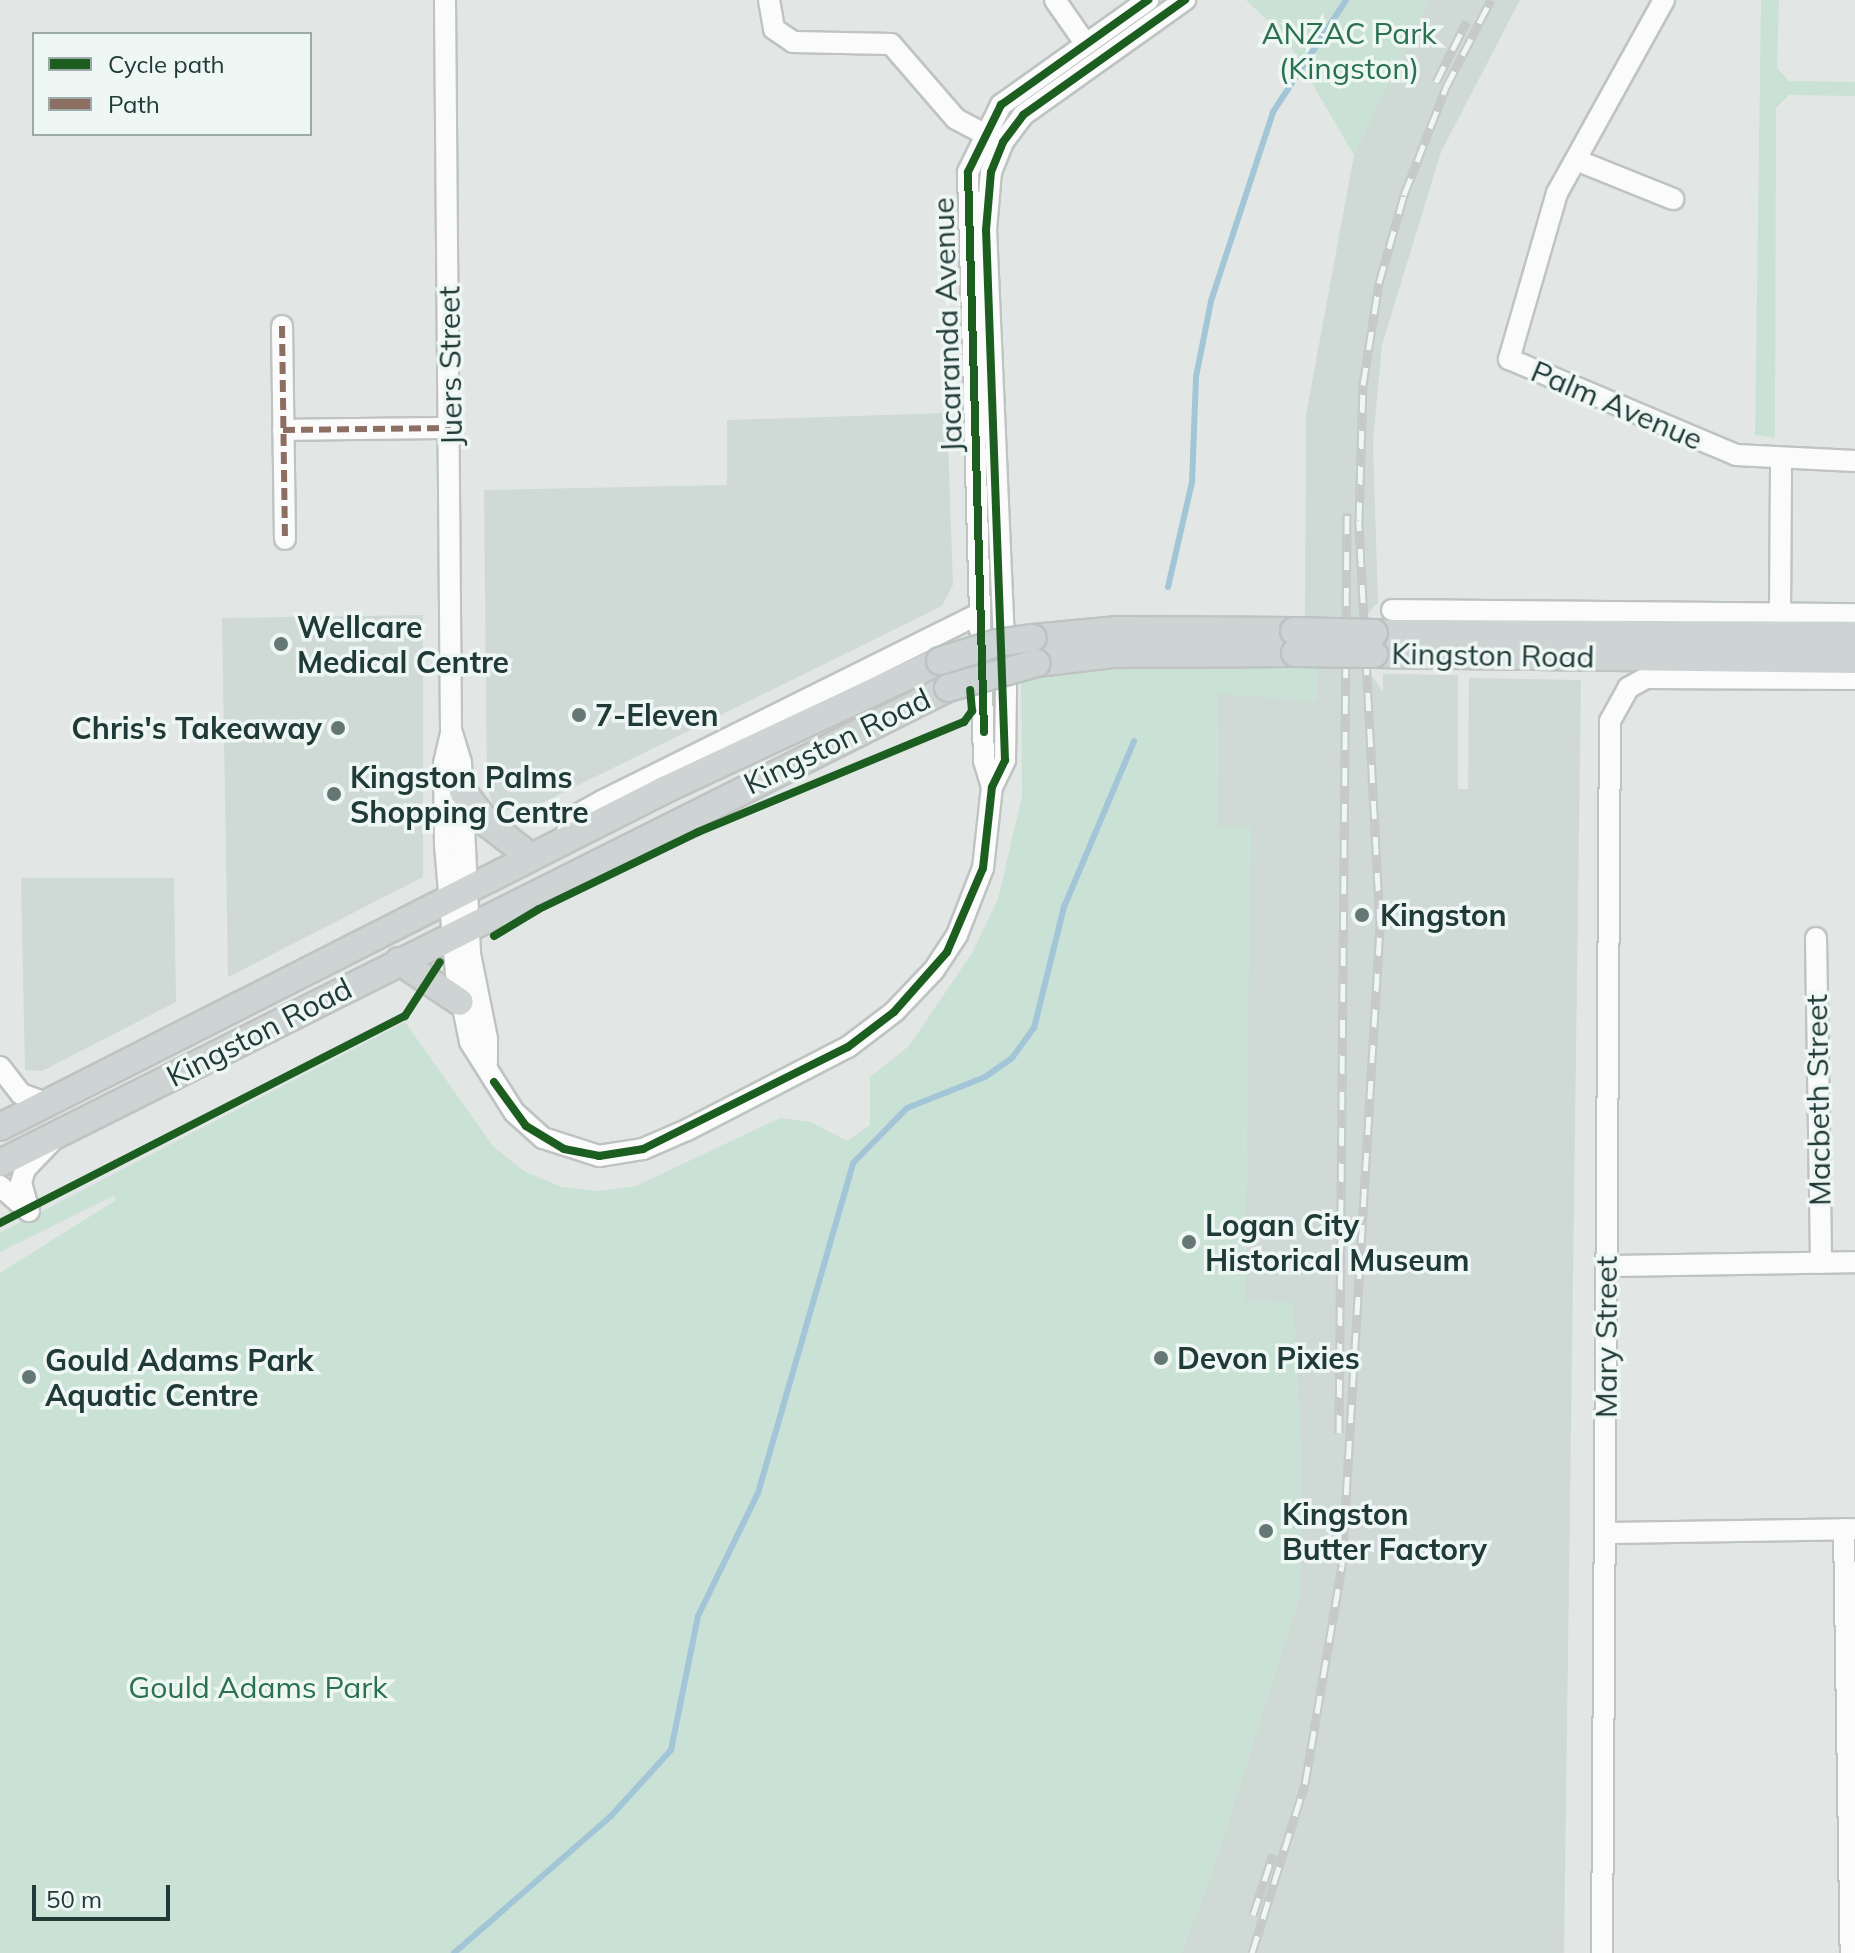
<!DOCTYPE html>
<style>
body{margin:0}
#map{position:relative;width:1855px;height:1953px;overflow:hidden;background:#e2e7e6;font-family:Mulish,sans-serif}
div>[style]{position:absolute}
.built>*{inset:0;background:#cfd9d6}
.green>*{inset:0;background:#cae1d5}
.stream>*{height:6px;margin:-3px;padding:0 3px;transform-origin:3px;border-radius:3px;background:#a2c6d7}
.roads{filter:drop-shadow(2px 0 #bfc4c3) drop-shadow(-2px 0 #bfc4c3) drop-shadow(0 2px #bfc4c3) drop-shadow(0 -2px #bfc4c3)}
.minor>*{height:20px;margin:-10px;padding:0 10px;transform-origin:10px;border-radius:10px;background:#fbfbfb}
.major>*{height:26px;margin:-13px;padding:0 13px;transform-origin:13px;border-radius:13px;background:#cdd4d3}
.rail>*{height:9px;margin-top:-4.5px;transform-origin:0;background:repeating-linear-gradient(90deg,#eff7f4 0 18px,#c6c9c9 0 36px);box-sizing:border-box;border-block:2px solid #c6c9c9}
.bridges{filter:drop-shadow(2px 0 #bbc4c3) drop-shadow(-2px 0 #bbc4c3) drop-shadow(0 2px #bbc4c3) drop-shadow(0 -2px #bbc4c3)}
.major-bridge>*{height:26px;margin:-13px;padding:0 13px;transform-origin:13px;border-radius:13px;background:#cdd4d3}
.quiet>*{height:6px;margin-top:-3px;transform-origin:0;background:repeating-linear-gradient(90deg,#8d6e63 0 12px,transparent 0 18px)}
.cycleway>*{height:8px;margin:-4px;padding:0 4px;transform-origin:4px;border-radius:4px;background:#1b5e20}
.dots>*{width:22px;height:22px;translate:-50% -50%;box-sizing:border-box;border:4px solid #eff7f4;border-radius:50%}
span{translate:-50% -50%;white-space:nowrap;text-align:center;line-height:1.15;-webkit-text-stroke:7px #eff7f4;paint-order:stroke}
.park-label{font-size:30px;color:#2a7151}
.street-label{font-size:30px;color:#203a37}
.poi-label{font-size:30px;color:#203a37;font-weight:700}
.left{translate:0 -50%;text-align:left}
.right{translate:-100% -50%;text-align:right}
.legend{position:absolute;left:32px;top:32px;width:280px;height:104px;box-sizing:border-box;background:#eff7f4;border:2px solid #9caba8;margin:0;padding:10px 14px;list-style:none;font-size:24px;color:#203a37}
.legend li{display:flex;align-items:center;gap:16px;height:40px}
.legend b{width:40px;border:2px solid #9caba8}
.scale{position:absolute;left:32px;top:1885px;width:138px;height:36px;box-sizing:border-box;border:4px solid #203a37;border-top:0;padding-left:10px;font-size:24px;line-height:28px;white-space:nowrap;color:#203a37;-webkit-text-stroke:6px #eff7f4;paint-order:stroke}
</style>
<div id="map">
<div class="built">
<div style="clip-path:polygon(1428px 0,1520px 0,1441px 152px,1382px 345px,1373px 442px,1378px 602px,1365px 617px,1305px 617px,1306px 415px,1354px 155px)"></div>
<div style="clip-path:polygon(947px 413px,953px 585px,942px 606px,538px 805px,504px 810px,493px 805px,487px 787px,484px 490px,727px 485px,727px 420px)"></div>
<div style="clip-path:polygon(423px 615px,423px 877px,228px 977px,222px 618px)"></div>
<div style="clip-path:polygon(1317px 664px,1363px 664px,1383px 692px,1383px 674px,1458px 675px,1458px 789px,1468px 789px,1469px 678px,1581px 680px,1564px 1953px,1181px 1953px,1212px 1873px,1300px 1594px,1301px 1454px,1293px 1303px,1245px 1301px,1250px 828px,1217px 828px,1218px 693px,1316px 701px)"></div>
<div style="clip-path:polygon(21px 878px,174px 878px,176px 1002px,42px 1071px,25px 1070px)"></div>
</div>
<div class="green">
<div style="clip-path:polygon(1246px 0,1428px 0,1354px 155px,1286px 39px)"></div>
<div style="clip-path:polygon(1761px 0,1779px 0,1777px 68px,1789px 81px,1855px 82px,1855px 96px,1789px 95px,1776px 108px,1775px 438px,1755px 435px)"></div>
<div style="clip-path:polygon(1317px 664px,1316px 701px,1218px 694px,1217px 828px,1251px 828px,1245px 1301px,1293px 1302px,1301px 1454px,1300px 1594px,1212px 1873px,1181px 1953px,0 1953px,0 1273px,116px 1200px,113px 1196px,0 1252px,0 1233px,405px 1022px,493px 1146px,524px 1171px,562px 1187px,599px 1191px,636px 1186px,780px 1118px,811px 1122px,847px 1141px,870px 1125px,870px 1077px,909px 1046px,972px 953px,998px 899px,1022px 796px,1021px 679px,1108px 667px)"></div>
</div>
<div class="stream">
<div style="left:1168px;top:587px;width:108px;rotate:-77.1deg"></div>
<div style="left:1192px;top:482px;width:105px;rotate:-87.8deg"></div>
<div style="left:1196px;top:377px;width:77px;rotate:-78.8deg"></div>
<div style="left:1211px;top:301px;width:199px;rotate:-71.8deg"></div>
<div style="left:1273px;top:112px;width:134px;rotate:-56.9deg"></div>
<div style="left:454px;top:1953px;width:208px;rotate:-41.1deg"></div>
<div style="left:611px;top:1816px;width:89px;rotate:-47.7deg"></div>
<div style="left:671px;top:1750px;width:137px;rotate:-78.6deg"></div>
<div style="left:698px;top:1616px;width:137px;rotate:-64deg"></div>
<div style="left:758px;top:1493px;width:343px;rotate:-73.9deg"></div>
<div style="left:853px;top:1163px;width:77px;rotate:-45.5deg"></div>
<div style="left:907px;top:1108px;width:84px;rotate:-21.7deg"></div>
<div style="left:985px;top:1077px;width:33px;rotate:-35deg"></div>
<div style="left:1012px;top:1058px;width:37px;rotate:-54deg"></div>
<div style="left:1034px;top:1028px;width:125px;rotate:-76.1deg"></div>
<div style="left:1064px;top:907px;width:180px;rotate:-67.1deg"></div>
</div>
<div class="roads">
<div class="minor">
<div style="left:445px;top:0;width:733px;rotate:89.53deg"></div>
<div style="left:451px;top:733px;width:32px;rotate:103deg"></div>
<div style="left:444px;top:764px;width:81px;rotate:89.3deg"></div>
<div style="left:445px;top:845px;width:128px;rotate:85.1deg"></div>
<div style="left:456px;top:973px;width:70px;rotate:78.5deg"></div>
<div style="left:470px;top:1042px;width:83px;rotate:57.8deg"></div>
<div style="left:514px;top:1112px;width:39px;rotate:42deg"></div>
<div style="left:543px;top:1138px;width:59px;rotate:17.8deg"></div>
<div style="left:599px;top:1156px;width:45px;rotate:-9deg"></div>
<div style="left:643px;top:1149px;width:48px;rotate:-23.4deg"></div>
<div style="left:687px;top:1130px;width:181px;rotate:-27.3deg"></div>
<div style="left:848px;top:1047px;width:58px;rotate:-37.3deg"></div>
<div style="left:894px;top:1012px;width:58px;rotate:-46.4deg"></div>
<div style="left:934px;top:970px;width:42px;rotate:-56.7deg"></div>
<div style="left:957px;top:935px;width:72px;rotate:-68.8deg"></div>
<div style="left:983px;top:868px;width:81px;rotate:-83.7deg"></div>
<div style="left:992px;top:787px;width:27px;rotate:-107deg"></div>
<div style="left:984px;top:761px;width:589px;rotate:-91.56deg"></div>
<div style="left:968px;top:172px;width:75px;rotate:-63.8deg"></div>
<div style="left:1001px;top:105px;width:181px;rotate:-35.5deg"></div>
<div style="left:769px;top:0;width:29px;rotate:80deg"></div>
<div style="left:774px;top:29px;width:23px;rotate:34deg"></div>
<div style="left:793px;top:42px;width:98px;rotate:1.2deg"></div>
<div style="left:891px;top:44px;width:99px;rotate:49.1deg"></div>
<div style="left:956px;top:119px;width:41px;rotate:27.8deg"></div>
<div style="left:1055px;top:0;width:52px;rotate:55.1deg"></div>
<div style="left:1664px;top:0;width:221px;rotate:119deg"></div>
<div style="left:1557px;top:193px;width:173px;rotate:106.1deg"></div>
<div style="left:1509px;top:359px;width:246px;rotate:22.9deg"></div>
<div style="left:1736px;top:455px;width:119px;rotate:2.9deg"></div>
<div style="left:1576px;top:160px;width:105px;rotate:21.9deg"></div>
<div style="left:282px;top:326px;width:213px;rotate:89.2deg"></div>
<div style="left:283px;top:430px;width:168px;rotate:-0.7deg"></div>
<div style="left:1392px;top:610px;width:463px;rotate:0.5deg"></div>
<div style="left:1780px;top:614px;width:153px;rotate:-89.6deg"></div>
<div style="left:452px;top:733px;width:31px;rotate:73deg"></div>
<div style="left:461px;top:763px;width:191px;rotate:87.3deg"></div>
<div style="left:470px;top:954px;width:87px;rotate:78.7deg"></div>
<div style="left:487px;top:1039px;width:23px;rotate:90deg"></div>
<div style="left:992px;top:787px;width:30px;rotate:-64deg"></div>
<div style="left:1005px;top:760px;width:73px;rotate:-89.2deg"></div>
<div style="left:1006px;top:687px;width:457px;rotate:-92.5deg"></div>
<div style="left:986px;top:230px;width:58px;rotate:-85.1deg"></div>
<div style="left:991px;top:172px;width:32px;rotate:-68deg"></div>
<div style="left:1003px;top:142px;width:34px;rotate:-53deg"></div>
<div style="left:1023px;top:115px;width:199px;rotate:-35.4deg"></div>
<div style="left:562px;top:842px;width:29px;rotate:-63deg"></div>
<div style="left:575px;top:816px;width:33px;rotate:-29deg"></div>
<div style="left:604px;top:800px;width:419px;rotate:-26.4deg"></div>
<div style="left:1816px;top:938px;width:325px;rotate:89.1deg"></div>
<div style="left:0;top:1067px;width:34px;rotate:52deg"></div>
<div style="left:21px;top:1094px;width:29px;rotate:20deg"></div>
<div style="left:0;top:1186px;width:38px;rotate:41deg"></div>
<div style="left:29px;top:1211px;width:29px;rotate:-106deg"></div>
<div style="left:21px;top:1183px;width:15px;rotate:-74deg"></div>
<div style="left:25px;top:1169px;width:37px;rotate:-46deg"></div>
<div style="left:1607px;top:1266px;width:248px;rotate:-0.9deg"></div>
<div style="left:1844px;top:1529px;width:424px;rotate:89.1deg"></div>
<div style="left:1605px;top:1533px;width:250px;rotate:-0.9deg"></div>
<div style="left:1602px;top:1953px;width:1232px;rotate:-89.63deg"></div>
<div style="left:1610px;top:721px;width:38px;rotate:-61deg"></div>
<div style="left:1628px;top:688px;width:21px;rotate:-29deg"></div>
<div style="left:1646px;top:678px;width:209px;rotate:0.3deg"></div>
</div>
<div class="major">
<div style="left:1374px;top:633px;width:481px;rotate:0.2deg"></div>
<div style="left:1033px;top:638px;width:85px;rotate:-5.4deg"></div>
<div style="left:1118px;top:630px;width:176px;rotate:0.3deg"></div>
<div style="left:1374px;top:654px;width:481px;rotate:0.7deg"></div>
<div style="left:1037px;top:663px;width:76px;rotate:-6.8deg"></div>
<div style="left:1112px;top:654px;width:183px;rotate:-0.3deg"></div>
<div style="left:463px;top:792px;width:41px;rotate:52deg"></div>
<div style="left:488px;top:824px;width:54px;rotate:37.5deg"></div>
<div style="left:399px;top:961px;width:73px;rotate:33.9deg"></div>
<div style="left:0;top:1127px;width:745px;rotate:-26.91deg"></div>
<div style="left:664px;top:790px;width:305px;rotate:-25.1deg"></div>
<div style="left:0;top:1163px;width:1060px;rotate:-26.61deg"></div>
</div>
</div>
<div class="rail">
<div style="left:1436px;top:82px;width:68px;rotate:-63.1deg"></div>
<div style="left:1339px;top:1433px;width:920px;rotate:-89.5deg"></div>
<div style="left:1253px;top:1915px;width:64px;rotate:-71.8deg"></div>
<div style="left:1252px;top:1953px;width:177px;rotate:-72.6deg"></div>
<div style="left:1305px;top:1784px;width:221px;rotate:-80.4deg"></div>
<div style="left:1342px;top:1566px;width:641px;rotate:-86.6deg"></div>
<div style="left:1380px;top:926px;width:407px;rotate:-93deg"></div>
<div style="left:1359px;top:520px;width:135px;rotate:-88.3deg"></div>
<div style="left:1363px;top:385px;width:103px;rotate:-81.1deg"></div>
<div style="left:1379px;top:283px;width:91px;rotate:-74.1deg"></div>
<div style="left:1404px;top:195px;width:116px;rotate:-68.7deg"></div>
<div style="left:1446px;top:87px;width:98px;rotate:-62.7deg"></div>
</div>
<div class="bridges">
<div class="major-bridge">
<div style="left:1294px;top:631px;width:80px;rotate:1.4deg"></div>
<div style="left:1295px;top:653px;width:79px;rotate:0.7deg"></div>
<div style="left:940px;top:661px;width:60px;rotate:-17.5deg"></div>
<div style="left:997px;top:643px;width:36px;rotate:-8deg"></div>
<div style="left:948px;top:688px;width:92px;rotate:-15.7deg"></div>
</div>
</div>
<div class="quiet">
<div style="left:282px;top:326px;width:213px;rotate:89.2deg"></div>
<div style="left:283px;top:430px;width:168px;rotate:-0.7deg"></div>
</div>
<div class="cycleway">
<div style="left:984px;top:732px;width:560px;rotate:-91.64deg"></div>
<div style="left:968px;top:172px;width:75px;rotate:-63.8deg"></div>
<div style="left:1001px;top:105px;width:181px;rotate:-35.5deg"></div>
<div style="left:494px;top:936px;width:52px;rotate:-31deg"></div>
<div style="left:539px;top:909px;width:177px;rotate:-25.8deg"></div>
<div style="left:698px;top:832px;width:288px;rotate:-22.5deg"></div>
<div style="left:964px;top:722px;width:14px;rotate:-54deg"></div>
<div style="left:972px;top:711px;width:21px;rotate:-95deg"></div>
<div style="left:494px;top:1082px;width:54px;rotate:54deg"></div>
<div style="left:526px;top:1126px;width:44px;rotate:31.2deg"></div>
<div style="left:564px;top:1149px;width:36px;rotate:11deg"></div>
<div style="left:599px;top:1156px;width:45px;rotate:-9deg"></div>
<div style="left:643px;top:1149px;width:229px;rotate:-26.5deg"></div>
<div style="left:848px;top:1047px;width:58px;rotate:-37.3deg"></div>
<div style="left:894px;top:1012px;width:80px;rotate:-48.5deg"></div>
<div style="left:947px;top:952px;width:91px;rotate:-66.8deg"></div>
<div style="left:983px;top:868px;width:81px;rotate:-83.7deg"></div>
<div style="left:992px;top:787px;width:30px;rotate:-64deg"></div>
<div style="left:1005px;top:760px;width:530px;rotate:-92.05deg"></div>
<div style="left:986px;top:230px;width:58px;rotate:-85.1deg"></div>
<div style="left:991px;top:172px;width:32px;rotate:-68deg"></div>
<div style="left:1003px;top:142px;width:34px;rotate:-53deg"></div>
<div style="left:1023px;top:115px;width:199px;rotate:-35.4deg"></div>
<div style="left:0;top:1223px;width:455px;rotate:-27.1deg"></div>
<div style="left:405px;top:1016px;width:64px;rotate:-57.1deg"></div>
</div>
<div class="dots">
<div style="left:281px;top:644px;background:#647774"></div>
<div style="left:579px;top:715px;background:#647774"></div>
<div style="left:338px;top:728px;background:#647774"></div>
<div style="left:334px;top:794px;background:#647774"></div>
<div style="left:1362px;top:915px;background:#647774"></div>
<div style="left:1189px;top:1242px;background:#647774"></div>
<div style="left:1161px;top:1358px;background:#647774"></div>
<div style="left:29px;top:1377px;background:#647774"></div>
<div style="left:1266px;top:1531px;background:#647774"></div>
</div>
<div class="park-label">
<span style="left:1349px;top:50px">ANZAC Park<br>(Kingston)</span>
<span style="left:258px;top:1687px">Gould Adams Park</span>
</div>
<div class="street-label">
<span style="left:947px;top:325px;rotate:-92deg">Jacaranda Avenue</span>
<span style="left:450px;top:366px;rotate:-91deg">Juers Street</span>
<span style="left:1617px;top:405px;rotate:23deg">Palm Avenue</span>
<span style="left:1493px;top:655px;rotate:1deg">Kingston Road</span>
<span style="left:837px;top:741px;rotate:-26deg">Kingston Road</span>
<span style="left:259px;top:1032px;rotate:-27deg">Kingston Road</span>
<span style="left:1818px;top:1100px;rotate:-91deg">Macbeth Street</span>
<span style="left:1606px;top:1337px;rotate:-90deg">Mary Street</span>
</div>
<div class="poi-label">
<span class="left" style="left:297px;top:644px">Wellcare<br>Medical Centre</span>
<span class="left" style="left:595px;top:715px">7-Eleven</span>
<span class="right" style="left:322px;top:728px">Chris's Takeaway</span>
<span class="left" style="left:350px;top:794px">Kingston Palms<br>Shopping Centre</span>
<span class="left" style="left:1380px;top:915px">Kingston</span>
<span class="left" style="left:1205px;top:1242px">Logan City<br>Historical Museum</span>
<span class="left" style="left:1177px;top:1358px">Devon Pixies</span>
<span class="left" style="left:45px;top:1377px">Gould Adams Park<br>Aquatic Centre</span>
<span class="left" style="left:1282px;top:1531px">Kingston<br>Butter Factory</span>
</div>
<ul class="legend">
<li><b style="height:10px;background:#1b5e20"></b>Cycle path</li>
<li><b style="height:10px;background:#8d6e63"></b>Path</li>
</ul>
<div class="scale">50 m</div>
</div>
